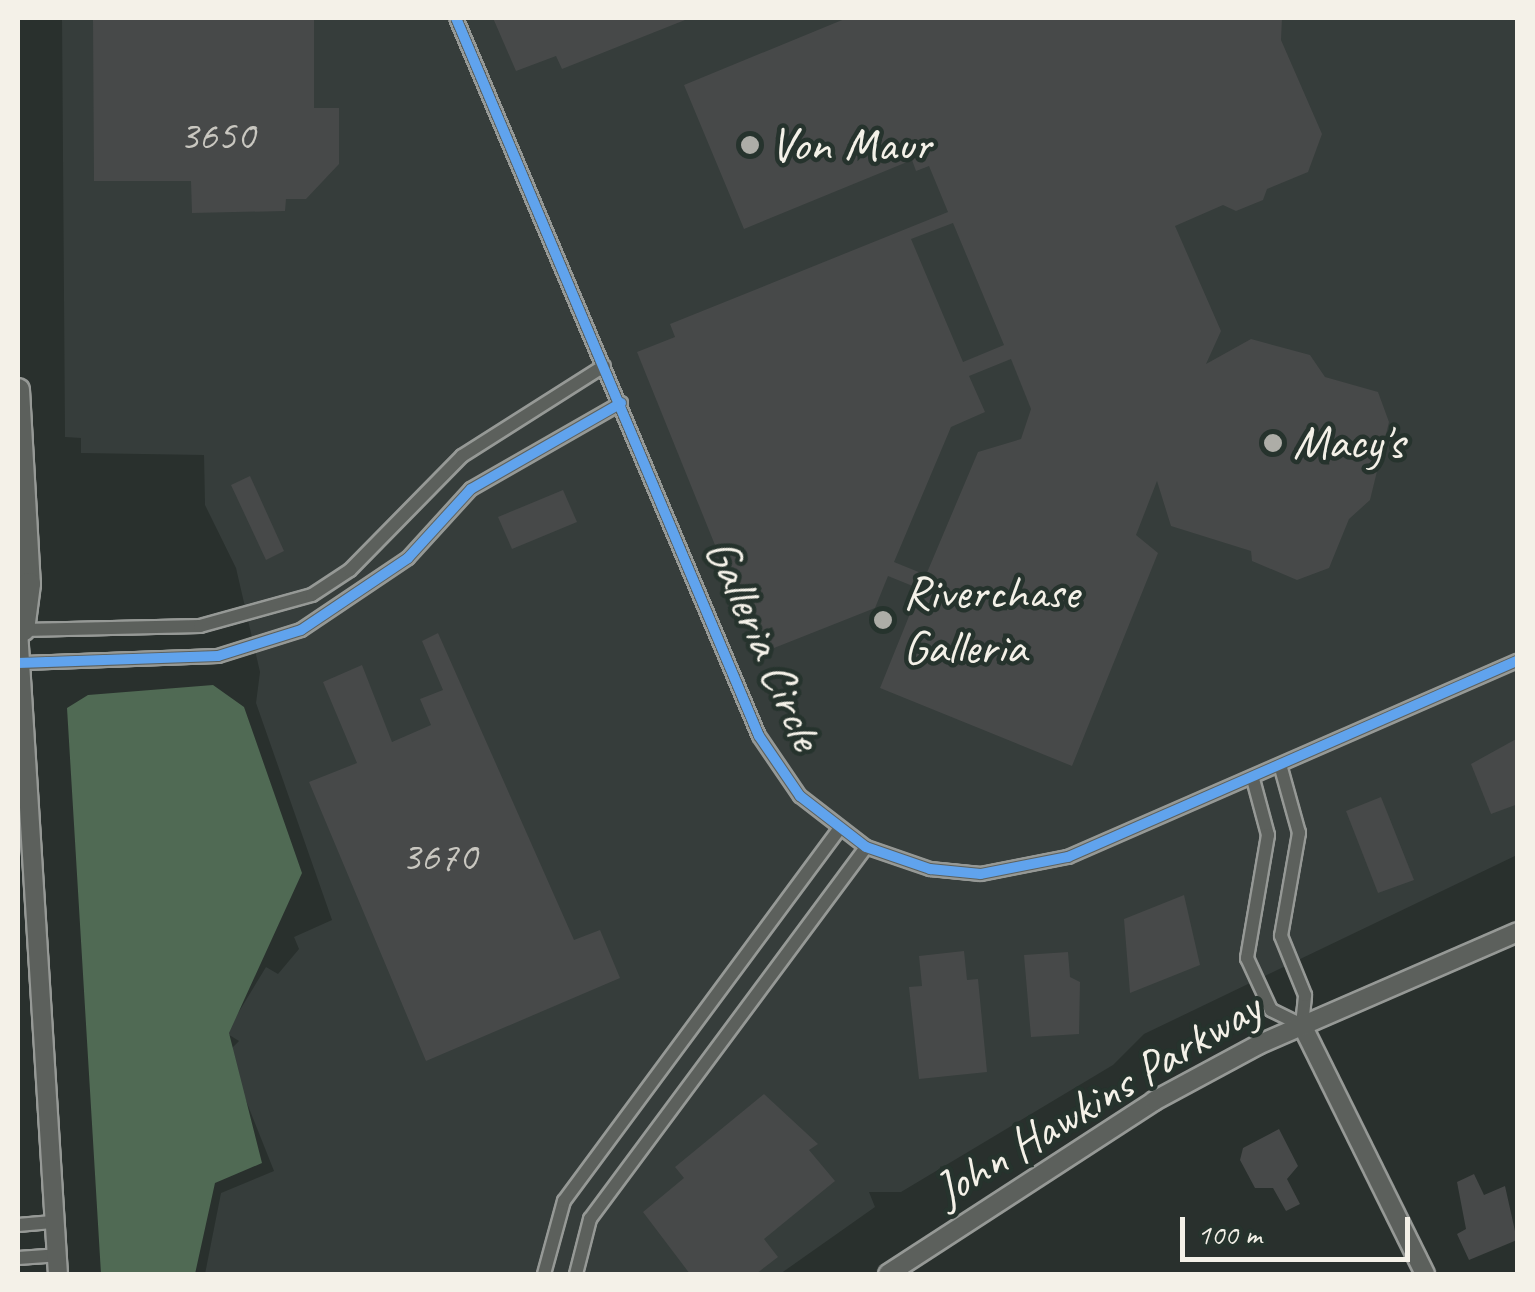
<!DOCTYPE html>
<style>
body{margin:0}
#map{position:relative;width:1535px;height:1292px;overflow:hidden;background:#29302d;font-family:Caveat,sans-serif}
div>[style]{position:absolute}
.built>*{inset:0;background:#363d3b}
.green>*{inset:0;background:#506a54}
.building>*{inset:0;background:#474949}
.roads{filter:drop-shadow(2px 0 #969996) drop-shadow(-2px 0 #969996) drop-shadow(0 2px #969996) drop-shadow(0 -2px #969996)}
.street>*{height:12px;margin:-6px;padding:0 6px;transform-origin:6px;border-radius:6px;background:#5c605c}
.secondary>*{height:18px;margin:-9px;padding:0 9px;transform-origin:9px;border-radius:9px;background:#5c605c}
.highway>*{height:22px;margin:-11px;padding:0 11px;transform-origin:11px;border-radius:11px;background:#5c605c}
.cycleway>*{height:10px;margin:-5px;padding:0 5px;transform-origin:5px;border-radius:5px;background:#60a3ed}
.dots>*{width:28px;height:28px;translate:-50% -50%;box-sizing:border-box;border:5px solid #26332d;border-radius:50%}
span{translate:-50% -50%;white-space:nowrap;text-align:center;line-height:1.15;-webkit-text-stroke:9px #26332d;paint-order:stroke}
.number-label{font-size:42px;color:#c9c7c0}
.number-label span{-webkit-text-stroke-width:0}
.poi-label{font-size:48px;color:#f4f1e8}
.left{translate:0 -50%;text-align:left}
.street-label{font-size:48px;color:#f4f1e8}
.frame{position:absolute;inset:0;border:20px solid #f4f1e8;pointer-events:none}
.scale{position:absolute;left:1180px;top:1217px;width:230px;height:45px;box-sizing:border-box;border:5px solid #f4f1e8;border-top:0;padding-left:12px;font-size:30px;line-height:35px;white-space:nowrap;color:#f4f1e8;-webkit-text-stroke:8px #26332d;paint-order:stroke}
</style>
<div id="map">
<div class="built">
<div style="clip-path:polygon(62px 18px,1517px 18px,1517px 855px,1144px 1034px,1113px 1065px,901px 1192px,869px 1192px,875px 1207px,780px 1274px,205px 1274px,221px 1193px,274px 1171px,227px 1053px,239px 1041px,226px 1033px,266px 967px,278px 974px,299px 949px,294px 937px,332px 920px,256px 703px,260px 672px,236px 568px,205px 505px,204px 455px,81px 453px,81px 438px,65px 437px)"></div>
</div>
<div class="green">
<div style="clip-path:polygon(213px 685px,244px 707px,302px 873px,229px 1033px,262px 1163px,215px 1183px,195px 1274px,101px 1274px,67px 708px,88px 695px)"></div>
</div>
<div class="building">
<div style="clip-path:polygon(93px 18px,314px 18px,314px 108px,339px 108px,339px 164px,306px 199px,286px 199px,285px 211px,192px 213px,191px 181px,94px 181px)"></div>
<div style="clip-path:polygon(493px 18px,690px 18px,562px 69px,556px 56px,516px 71px)"></div>
<div style="clip-path:polygon(evenodd,847px 18px,1282px 18px,1281px 40px,1322px 134px,1308px 172px,1267px 189px,1263px 200px,1236px 211px,1223px 205px,1175px 226px,1221px 331px,1206px 364px,1251px 339px,1310px 355px,1325px 377px,1378px 392px,1389px 422px,1370px 500px,1349px 519px,1329px 568px,1297px 580px,1252px 561px,1251px 551px,1171px 526px,1157px 481px,1136px 535px,1158px 553px,1072px 766px,880px 688px,920px 589px,888px 576px,875px 608px,759px 654px,637px 352px,675px 337px,670px 324px,948px 212px,929px 166px,916px 171px,912px 160px,744px 229px,684px 85px,847px 18px,953px 223px,1004px 345px,963px 362px,911px 239px,953px 223px,847px 18px,1011px 359px,1031px 409px,1021px 439px,978px 452px,926px 575px,894px 562px,951px 427px,985px 412px,969px 376px,1011px 359px)"></div>
<div style="clip-path:polygon(250px 476px,284px 551px,266px 560px,231px 485px)"></div>
<div style="clip-path:polygon(563px 490px,577px 522px,512px 549px,498px 517px)"></div>
<div style="clip-path:polygon(438px 633px,574px 940px,600px 930px,620px 978px,426px 1061px,309px 782px,357px 763px,323px 682px,362px 665px,392px 742px,431px 725px,420px 699px,443px 690px,422px 641px)"></div>
<div style="clip-path:polygon(1518px 738px,1518px 804px,1491px 814px,1471px 764px)"></div>
<div style="clip-path:polygon(1381px 797px,1414px 880px,1378px 893px,1346px 811px)"></div>
<div style="clip-path:polygon(1184px 895px,1200px 965px,1130px 993px,1124px 919px)"></div>
<div style="clip-path:polygon(964px 951px,967px 980px,978px 979px,987px 1072px,919px 1079px,909px 987px,922px 986px,919px 956px)"></div>
<div style="clip-path:polygon(1068px 952px,1070px 977px,1080px 982px,1079px 1034px,1031px 1037px,1024px 955px)"></div>
<div style="clip-path:polygon(764px 1094px,818px 1144px,809px 1150px,835px 1181px,764px 1239px,778px 1257px,756px 1274px,690px 1274px,643px 1212px,684px 1178px,675px 1167px)"></div>
<div style="clip-path:polygon(1279px 1129px,1298px 1166px,1287px 1179px,1300px 1204px,1286px 1211px,1273px 1188px,1255px 1188px,1240px 1160px,1243px 1148px)"></div>
<div style="clip-path:polygon(1474px 1174px,1484px 1195px,1505px 1186px,1517px 1240px,1469px 1260px,1457px 1234px,1466px 1229px,1457px 1182px)"></div>
</div>
<div class="roads">
<div class="street">
<div style="left:456px;top:18px;width:779px;rotate:67.12deg"></div>
<div style="left:759px;top:736px;width:73px;rotate:55.7deg"></div>
<div style="left:800px;top:796px;width:83px;rotate:37.7deg"></div>
<div style="left:866px;top:847px;width:68px;rotate:19deg"></div>
<div style="left:930px;top:869px;width:51px;rotate:5.6deg"></div>
<div style="left:981px;top:874px;width:89px;rotate:-11.1deg"></div>
<div style="left:1068px;top:857px;width:491px;rotate:-23.6deg"></div>
<div style="left:23px;top:630px;width:177px;rotate:-1.3deg"></div>
<div style="left:200px;top:626px;width:116px;rotate:-15.5deg"></div>
<div style="left:312px;top:595px;width:45px;rotate:-33.3deg"></div>
<div style="left:350px;top:570px;width:160px;rotate:-45.5deg"></div>
<div style="left:462px;top:456px;width:168px;rotate:-32.4deg"></div>
<div style="left:24px;top:663px;width:194px;rotate:-2.1deg"></div>
<div style="left:218px;top:656px;width:87px;rotate:-17.4deg"></div>
<div style="left:301px;top:630px;width:129px;rotate:-33.9deg"></div>
<div style="left:408px;top:558px;width:93px;rotate:-47.6deg"></div>
<div style="left:471px;top:489px;width:173px;rotate:-29.8deg"></div>
<div style="left:1253px;top:779px;width:58px;rotate:75deg"></div>
<div style="left:1268px;top:835px;width:125px;rotate:99.7deg"></div>
<div style="left:1247px;top:958px;width:57px;rotate:65.2deg"></div>
<div style="left:1271px;top:1010px;width:34px;rotate:26deg"></div>
<div style="left:1302px;top:1025px;width:30px;rotate:-84deg"></div>
<div style="left:1305px;top:995px;width:64px;rotate:-112.1deg"></div>
<div style="left:1281px;top:936px;width:105px;rotate:-80.1deg"></div>
<div style="left:1299px;top:833px;width:67px;rotate:-105.5deg"></div>
<div style="left:18px;top:1225px;width:37px;rotate:-5deg"></div>
<div style="left:18px;top:1258px;width:39px;rotate:-4deg"></div>
<div style="left:544px;top:1274px;width:76px;rotate:-74.7deg"></div>
<div style="left:564px;top:1201px;width:462px;rotate:-53.5deg"></div>
<div style="left:576px;top:1274px;width:57px;rotate:-75.7deg"></div>
<div style="left:590px;top:1219px;width:463px;rotate:-53.4deg"></div>
</div>
<div class="secondary">
<div style="left:18px;top:630px;width:645px;rotate:86.45deg"></div>
<div style="left:1302px;top:1025px;width:278px;rotate:63.7deg"></div>
<div style="left:888px;top:1274px;width:317px;rotate:-33deg"></div>
<div style="left:1154px;top:1101px;width:118px;rotate:-28.3deg"></div>
<div style="left:1258px;top:1045px;width:283px;rotate:-23.5deg"></div>
</div>
<div class="highway">
<div style="left:18px;top:390px;width:194px;rotate:86.8deg"></div>
<div style="left:29px;top:584px;width:46px;rotate:97.4deg"></div>
</div>
</div>
<div class="cycleway">
<div style="left:456px;top:18px;width:779px;rotate:67.12deg"></div>
<div style="left:759px;top:736px;width:73px;rotate:55.7deg"></div>
<div style="left:800px;top:796px;width:83px;rotate:37.7deg"></div>
<div style="left:866px;top:847px;width:68px;rotate:19deg"></div>
<div style="left:930px;top:869px;width:51px;rotate:5.6deg"></div>
<div style="left:981px;top:874px;width:89px;rotate:-11.1deg"></div>
<div style="left:1068px;top:857px;width:491px;rotate:-23.6deg"></div>
<div style="left:18px;top:663px;width:200px;rotate:-2deg"></div>
<div style="left:218px;top:656px;width:87px;rotate:-17.4deg"></div>
<div style="left:301px;top:630px;width:129px;rotate:-33.9deg"></div>
<div style="left:408px;top:558px;width:93px;rotate:-47.6deg"></div>
<div style="left:471px;top:489px;width:173px;rotate:-29.8deg"></div>
</div>
<div class="dots">
<div style="left:750px;top:145px;background:#adada7"></div>
<div style="left:1273px;top:443px;background:#adada7"></div>
<div style="left:883px;top:620px;background:#adada7"></div>
</div>
<div class="number-label">
<span style="left:217px;top:136px">3650</span>
<span style="left:439px;top:857px">3670</span>
</div>
<div class="poi-label">
<span class="left" style="left:770px;top:145px">Von Maur</span>
<span class="left" style="left:1293px;top:443px">Macy's</span>
<span class="left" style="left:903px;top:620px">Riverchase<br>Galleria</span>
</div>
<div class="street-label">
<span style="left:764px;top:644px;rotate:66deg">Galleria Circle</span>
<span style="left:1097px;top:1099px;rotate:-31deg">John Hawkins Parkway</span>
</div>
<div class="frame"></div>
<div class="scale">100 m</div>
</div>
